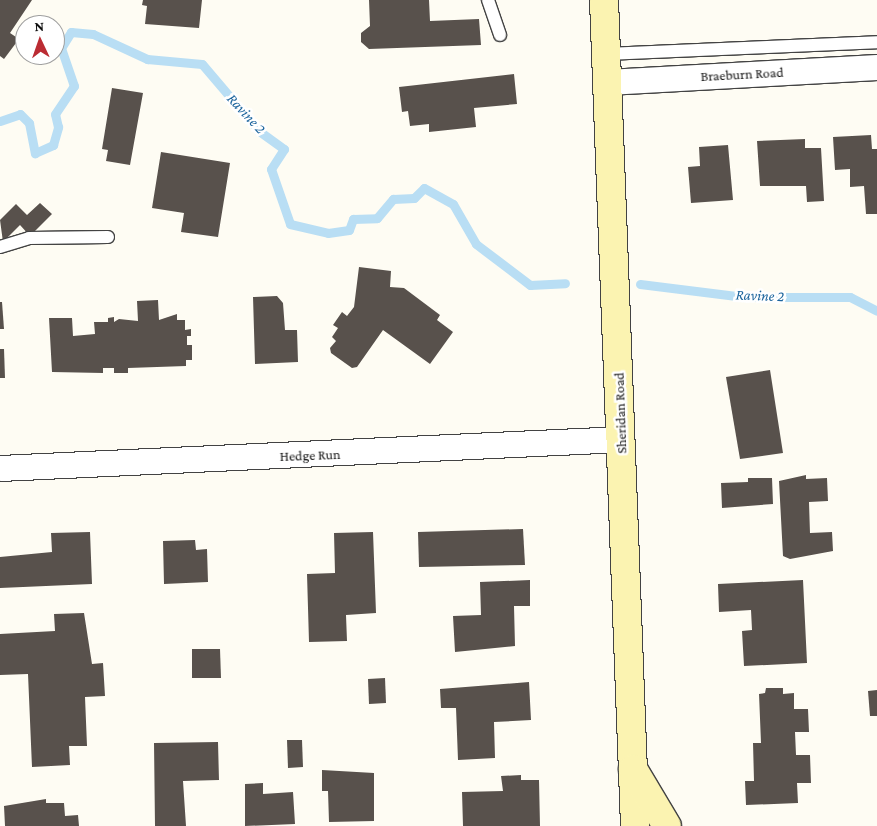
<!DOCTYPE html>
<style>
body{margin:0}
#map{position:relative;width:877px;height:826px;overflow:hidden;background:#fefcf3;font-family:"Crimson Pro",serif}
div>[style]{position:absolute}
.stream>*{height:9px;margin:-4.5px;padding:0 4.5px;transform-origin:4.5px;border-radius:4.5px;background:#b9def4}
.building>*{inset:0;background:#58514c}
.roads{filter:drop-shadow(1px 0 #434343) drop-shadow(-1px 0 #434343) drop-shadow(0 1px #434343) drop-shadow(0 -1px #434343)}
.lane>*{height:12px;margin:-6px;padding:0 6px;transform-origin:6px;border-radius:6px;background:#fff}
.street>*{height:25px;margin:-12.5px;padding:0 12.5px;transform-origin:12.5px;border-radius:12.5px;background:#fff}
.secondary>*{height:28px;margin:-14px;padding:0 14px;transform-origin:14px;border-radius:14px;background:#fbf3b1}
span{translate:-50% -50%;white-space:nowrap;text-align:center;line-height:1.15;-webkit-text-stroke:5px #fff;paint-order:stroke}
.street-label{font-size:14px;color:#101010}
.water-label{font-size:15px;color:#1d659d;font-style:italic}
.north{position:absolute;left:15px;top:15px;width:50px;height:50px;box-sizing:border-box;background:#fff;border:1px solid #9f9f9f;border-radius:50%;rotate:357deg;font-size:14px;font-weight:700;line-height:20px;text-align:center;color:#101010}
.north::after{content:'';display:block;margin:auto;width:18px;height:22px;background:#bb2c33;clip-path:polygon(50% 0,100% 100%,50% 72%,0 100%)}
</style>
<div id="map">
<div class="stream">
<div style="left:0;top:121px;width:21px;rotate:-19deg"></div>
<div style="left:20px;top:114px;width:13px;rotate:45deg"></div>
<div style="left:29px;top:123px;width:31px;rotate:79deg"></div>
<div style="left:35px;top:153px;width:20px;rotate:-24deg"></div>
<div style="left:53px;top:145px;width:19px;rotate:-74deg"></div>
<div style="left:58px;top:127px;width:13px;rotate:-103deg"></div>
<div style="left:55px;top:114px;width:34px;rotate:-56deg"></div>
<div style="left:74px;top:86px;width:40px;rotate:-108.9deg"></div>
<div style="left:61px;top:48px;width:19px;rotate:-58deg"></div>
<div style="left:71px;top:32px;width:22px;rotate:5deg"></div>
<div style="left:93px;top:34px;width:60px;rotate:24.8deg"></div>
<div style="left:147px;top:59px;width:55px;rotate:5.2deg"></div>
<div style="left:202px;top:64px;width:88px;rotate:49.6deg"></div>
<div style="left:259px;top:131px;width:31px;rotate:36deg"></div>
<div style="left:284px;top:149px;width:24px;rotate:123deg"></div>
<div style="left:271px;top:169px;width:58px;rotate:70.9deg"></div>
<div style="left:290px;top:224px;width:39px;rotate:13deg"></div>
<div style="left:328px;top:233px;width:21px;rotate:-8deg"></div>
<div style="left:349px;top:230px;width:12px;rotate:-70deg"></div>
<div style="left:353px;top:219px;width:24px;rotate:-2deg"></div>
<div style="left:377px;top:218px;width:25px;rotate:-50deg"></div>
<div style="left:393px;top:199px;width:21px;rotate:-3deg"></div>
<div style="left:414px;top:198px;width:14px;rotate:-45deg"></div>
<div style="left:424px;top:188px;width:33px;rotate:29deg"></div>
<div style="left:453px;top:204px;width:46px;rotate:60.1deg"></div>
<div style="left:476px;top:244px;width:68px;rotate:37.2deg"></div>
<div style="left:530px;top:285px;width:35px;rotate:-3deg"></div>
<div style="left:640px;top:284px;width:105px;rotate:7.1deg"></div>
<div style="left:744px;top:297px;width:106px"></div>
<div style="left:850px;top:297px;width:30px;rotate:27deg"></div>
</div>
<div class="building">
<div style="clip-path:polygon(0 0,32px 0,10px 33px,19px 39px,4px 59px,0 56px)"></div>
<div style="clip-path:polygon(143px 0,202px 0,199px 28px,145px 24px,147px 6px,142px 5px)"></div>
<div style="clip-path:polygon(369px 0,429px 0,430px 21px,479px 19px,481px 45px,369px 49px,361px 42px,361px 33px,370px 26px)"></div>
<div style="clip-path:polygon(514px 74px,517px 104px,474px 108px,476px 127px,429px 132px,429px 124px,410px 126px,408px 111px,402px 112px,399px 87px)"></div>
<div style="clip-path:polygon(112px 88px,143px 93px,130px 165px,106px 161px,108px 150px,102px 149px)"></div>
<div style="clip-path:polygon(871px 135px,872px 149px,877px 149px,877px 214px,866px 214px,864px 186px,850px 187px,850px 169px,835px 170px,833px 137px)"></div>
<div style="clip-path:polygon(805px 139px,805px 148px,821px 148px,824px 201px,807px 202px,806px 186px,760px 186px,757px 141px)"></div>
<div style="clip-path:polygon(728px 145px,733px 200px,691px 203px,688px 167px,700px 166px,699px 147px)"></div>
<div style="clip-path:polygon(161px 152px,230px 163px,218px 237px,181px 232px,184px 213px,152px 208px)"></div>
<div style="clip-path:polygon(40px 203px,52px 214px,30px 236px,20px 225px,3px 242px,0 220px,16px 204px,27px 215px)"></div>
<div style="clip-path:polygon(359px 267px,391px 271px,390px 287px,404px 288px,440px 315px,437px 320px,453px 332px,430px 364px,383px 330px,357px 367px,352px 368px,331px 353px,330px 348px,336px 341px,332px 337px,338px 328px,333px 325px,342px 312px,347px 316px,354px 307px)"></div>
<div style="clip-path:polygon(277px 296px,283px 303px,285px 330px,297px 330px,298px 362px,255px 364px,253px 297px)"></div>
<div style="clip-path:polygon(158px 300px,159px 320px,177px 314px,177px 320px,185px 320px,185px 330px,191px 329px,191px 336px,187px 336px,187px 345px,192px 345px,192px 360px,186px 360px,186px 366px,128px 368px,128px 373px,114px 373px,114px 368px,103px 368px,103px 373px,52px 372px,49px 318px,72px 318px,73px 336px,95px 334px,94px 322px,108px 322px,108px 318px,114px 317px,114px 322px,119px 319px,138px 321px,137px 301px)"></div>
<div style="clip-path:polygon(0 302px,2px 302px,4px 329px,0 329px)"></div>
<div style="clip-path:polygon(0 349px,4px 349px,5px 378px,0 378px)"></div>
<div style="clip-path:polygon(770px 370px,783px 453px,740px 459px,726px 377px)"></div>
<div style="clip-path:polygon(806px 475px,806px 479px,827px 478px,828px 501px,809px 502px,810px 533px,832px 532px,833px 551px,790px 559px,783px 556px,779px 481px)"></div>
<div style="clip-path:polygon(748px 478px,772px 478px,773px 504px,722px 508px,721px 483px,748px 482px)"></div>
<div style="clip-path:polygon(523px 529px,525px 565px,419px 567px,418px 532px)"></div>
<div style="clip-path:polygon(90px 532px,92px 584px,0 588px,0 557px,52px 552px,51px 533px)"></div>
<div style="clip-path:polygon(373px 532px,376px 613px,346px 615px,347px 641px,309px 642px,307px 574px,335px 573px,334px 533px)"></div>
<div style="clip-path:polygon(195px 540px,196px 550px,207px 549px,208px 582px,164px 584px,163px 541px)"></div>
<div style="clip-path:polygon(530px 580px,530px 606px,514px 606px,515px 646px,455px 652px,453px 616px,481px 615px,480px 582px)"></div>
<div style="clip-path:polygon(803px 580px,807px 663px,744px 666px,742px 631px,752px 630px,751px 610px,719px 612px,718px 584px)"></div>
<div style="clip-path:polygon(84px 613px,92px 664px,103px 663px,105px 696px,85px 697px,87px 746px,69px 746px,70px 765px,32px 767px,28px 674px,0 675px,0 634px,55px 631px,54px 614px)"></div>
<div style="clip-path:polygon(192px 649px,220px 649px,221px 678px,192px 678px)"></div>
<div style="clip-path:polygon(385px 678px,386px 703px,369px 704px,368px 679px)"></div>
<div style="clip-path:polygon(529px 682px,531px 720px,494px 722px,495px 758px,458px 760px,456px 708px,441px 708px,440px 689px)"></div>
<div style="clip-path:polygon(766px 688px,783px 688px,783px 694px,794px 693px,794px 709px,808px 709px,809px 732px,795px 732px,796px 755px,810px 755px,811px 783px,797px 783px,798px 803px,746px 805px,745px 781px,754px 781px,753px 743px,761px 743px,759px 694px,765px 693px)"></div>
<div style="clip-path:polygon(877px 690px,877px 716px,870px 716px,868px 691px)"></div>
<div style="clip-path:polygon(287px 740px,302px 740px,303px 767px,288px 768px)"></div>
<div style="clip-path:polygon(218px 742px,219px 780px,183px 781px,186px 826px,155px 826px,154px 743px)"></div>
<div style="clip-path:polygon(322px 770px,374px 773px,374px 821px,329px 822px,328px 791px,322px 791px)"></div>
<div style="clip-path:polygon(521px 775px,521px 780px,539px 780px,540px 826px,463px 826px,462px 792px,503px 791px,501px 776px)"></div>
<div style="clip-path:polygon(263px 783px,263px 794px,293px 792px,295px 824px,245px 826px,245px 784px)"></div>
<div style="clip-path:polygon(46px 799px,46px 803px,64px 803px,65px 816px,78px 815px,79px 826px,5px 826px,4px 806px)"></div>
</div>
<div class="roads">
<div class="lane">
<div style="left:488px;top:0;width:37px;rotate:71deg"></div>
<div style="left:606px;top:54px;width:271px;rotate:-2.5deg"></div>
<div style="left:0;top:247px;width:30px;rotate:-17deg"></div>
<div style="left:29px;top:238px;width:79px;rotate:-0.7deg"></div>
</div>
<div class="street">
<div style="left:607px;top:82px;width:270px;rotate:-3.2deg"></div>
<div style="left:0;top:468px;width:622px;rotate:-2.67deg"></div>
</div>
<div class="secondary">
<div style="left:604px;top:0;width:827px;rotate:87.85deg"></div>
<div style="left:633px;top:769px;width:66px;rotate:59.2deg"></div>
</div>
</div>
<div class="street-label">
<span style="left:742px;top:74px;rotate:-3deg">Braeburn Road</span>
<span style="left:620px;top:413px;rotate:-92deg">Sheridan Road</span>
<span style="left:310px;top:455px;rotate:-2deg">Hedge Run</span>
</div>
<div class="water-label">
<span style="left:246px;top:114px;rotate:47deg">Ravine 2</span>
<span style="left:760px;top:296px;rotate:2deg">Ravine 2</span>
</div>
<div class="north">N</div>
</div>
